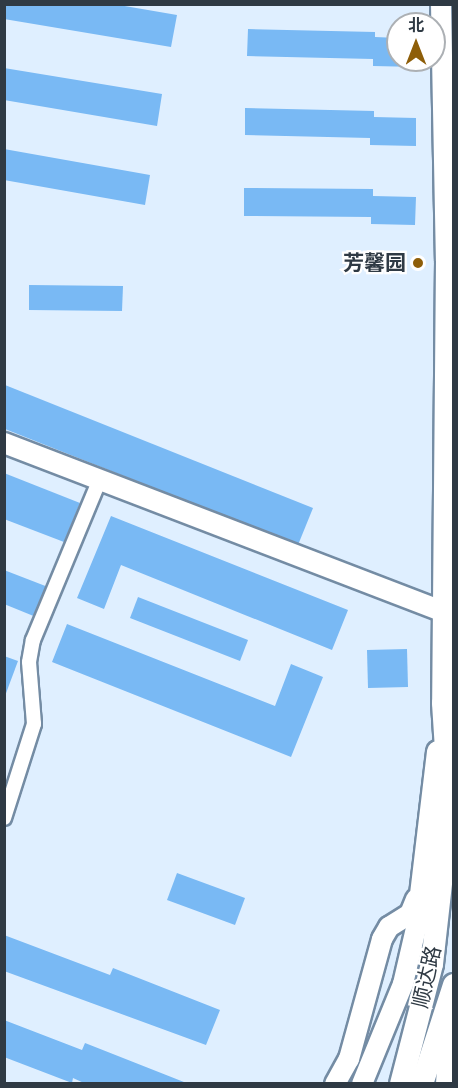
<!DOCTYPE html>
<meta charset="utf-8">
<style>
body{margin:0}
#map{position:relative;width:458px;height:1088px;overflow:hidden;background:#dfefff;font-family:Cabin,"Noto Sans SC",sans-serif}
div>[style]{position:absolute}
.building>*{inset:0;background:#79b9f4}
.roads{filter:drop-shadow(2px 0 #748ca4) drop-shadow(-2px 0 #748ca4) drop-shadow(0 2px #748ca4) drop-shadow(0 -2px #748ca4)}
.street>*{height:14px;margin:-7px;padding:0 7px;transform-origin:7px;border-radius:7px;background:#fff}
.secondary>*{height:20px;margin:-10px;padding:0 10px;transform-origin:10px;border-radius:10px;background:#fff}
.primary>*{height:22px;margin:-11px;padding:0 11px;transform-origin:11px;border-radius:11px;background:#fff}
.dots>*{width:16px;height:16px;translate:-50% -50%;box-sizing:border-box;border:3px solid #fff;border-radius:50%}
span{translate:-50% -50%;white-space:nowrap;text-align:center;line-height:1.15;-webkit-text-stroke:4.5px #fff;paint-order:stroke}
.poi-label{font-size:21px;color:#2f3a44;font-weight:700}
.right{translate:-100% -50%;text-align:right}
.street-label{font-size:21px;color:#2f3a44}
.frame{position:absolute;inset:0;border:6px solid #2f3a44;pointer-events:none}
.north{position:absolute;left:386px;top:12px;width:60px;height:60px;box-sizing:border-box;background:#fff;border:2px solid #acb0b4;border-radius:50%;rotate:0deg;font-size:16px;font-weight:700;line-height:24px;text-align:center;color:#2f3a44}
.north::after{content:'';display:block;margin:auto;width:21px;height:27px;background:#8e5e09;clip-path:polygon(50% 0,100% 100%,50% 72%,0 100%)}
</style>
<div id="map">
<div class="building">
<div style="clip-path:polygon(6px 4px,113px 4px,177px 15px,171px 47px,4px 19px)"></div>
<div style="clip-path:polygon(248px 29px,375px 32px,375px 37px,398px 38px,398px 60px,418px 60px,418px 67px,373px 66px,373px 59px,247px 56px)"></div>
<div style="clip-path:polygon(4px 68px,162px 94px,157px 126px,4px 100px)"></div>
<div style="clip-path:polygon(245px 108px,374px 111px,374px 117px,416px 118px,416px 146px,370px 145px,370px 138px,245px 135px)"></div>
<div style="clip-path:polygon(4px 149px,150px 175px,145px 205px,4px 180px)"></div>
<div style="clip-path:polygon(244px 188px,373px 189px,373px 196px,416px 197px,415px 225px,371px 224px,371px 217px,244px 216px)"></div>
<div style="clip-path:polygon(29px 285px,123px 286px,122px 311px,29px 310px)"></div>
<div style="clip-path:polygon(5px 385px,313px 508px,298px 545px,5px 429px)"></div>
<div style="clip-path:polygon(4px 473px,80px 503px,64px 542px,4px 519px)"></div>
<div style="clip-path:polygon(111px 516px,348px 610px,332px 650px,121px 565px,104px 609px,77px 598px)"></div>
<div style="clip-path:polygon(4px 570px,48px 587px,36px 617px,4px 604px)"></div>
<div style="clip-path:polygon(138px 597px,248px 640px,240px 661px,130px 618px)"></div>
<div style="clip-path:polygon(67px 624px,275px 706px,291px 664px,323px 677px,291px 757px,52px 662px)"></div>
<div style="clip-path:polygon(407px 649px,408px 687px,368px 688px,367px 650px)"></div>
<div style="clip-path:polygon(4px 656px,18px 661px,5px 696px,4px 696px)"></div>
<div style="clip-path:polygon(177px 873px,245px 898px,235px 925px,167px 900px)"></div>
<div style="clip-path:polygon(4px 935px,110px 975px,113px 968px,220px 1010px,206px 1045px,4px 971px)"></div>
<div style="clip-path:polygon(4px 1020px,82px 1050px,85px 1043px,189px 1084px,86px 1084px,73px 1078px,72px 1083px,4px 1057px)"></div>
</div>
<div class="roads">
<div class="street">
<div style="left:4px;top:818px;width:99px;rotate:-72.3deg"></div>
<div style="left:34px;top:724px;width:62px;rotate:-94.6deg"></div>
<div style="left:29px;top:662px;width:22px;rotate:-80deg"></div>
<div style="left:33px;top:640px;width:174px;rotate:-67.4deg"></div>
</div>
<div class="secondary">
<div style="left:441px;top:4px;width:257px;rotate:88.9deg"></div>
<div style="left:446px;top:261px;width:442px;rotate:90.5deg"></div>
<div style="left:442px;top:703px;width:109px;rotate:86.3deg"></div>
<div style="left:4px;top:443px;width:482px;rotate:21deg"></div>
<div style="left:335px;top:1084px;width:29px;rotate:-61deg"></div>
<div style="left:349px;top:1059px;width:124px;rotate:-74.6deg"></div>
<div style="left:382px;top:939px;width:14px;rotate:-60deg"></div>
<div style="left:389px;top:927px;width:25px;rotate:-32deg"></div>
<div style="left:410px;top:914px;width:16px;rotate:-68deg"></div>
<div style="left:362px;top:1084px;width:108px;rotate:-67.7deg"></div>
<div style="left:403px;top:984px;width:57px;rotate:-76.9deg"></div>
<div style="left:416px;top:928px;width:178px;rotate:-83.2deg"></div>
</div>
<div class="primary">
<div style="left:401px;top:1084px;width:124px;rotate:-75.5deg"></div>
<div style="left:432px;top:964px;width:153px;rotate:-83.6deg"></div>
<div style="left:422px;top:1084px;width:104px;rotate:-72.1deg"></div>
<div style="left:447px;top:1084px;width:59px;rotate:-86.1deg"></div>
</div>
</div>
<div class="dots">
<div style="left:418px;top:263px;background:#8e5e09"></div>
</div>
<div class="poi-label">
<span class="right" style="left:406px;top:263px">芳馨园</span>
</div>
<div class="street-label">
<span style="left:427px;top:977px;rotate:-77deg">顺达路</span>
</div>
<div class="frame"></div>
<div class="north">北</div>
</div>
